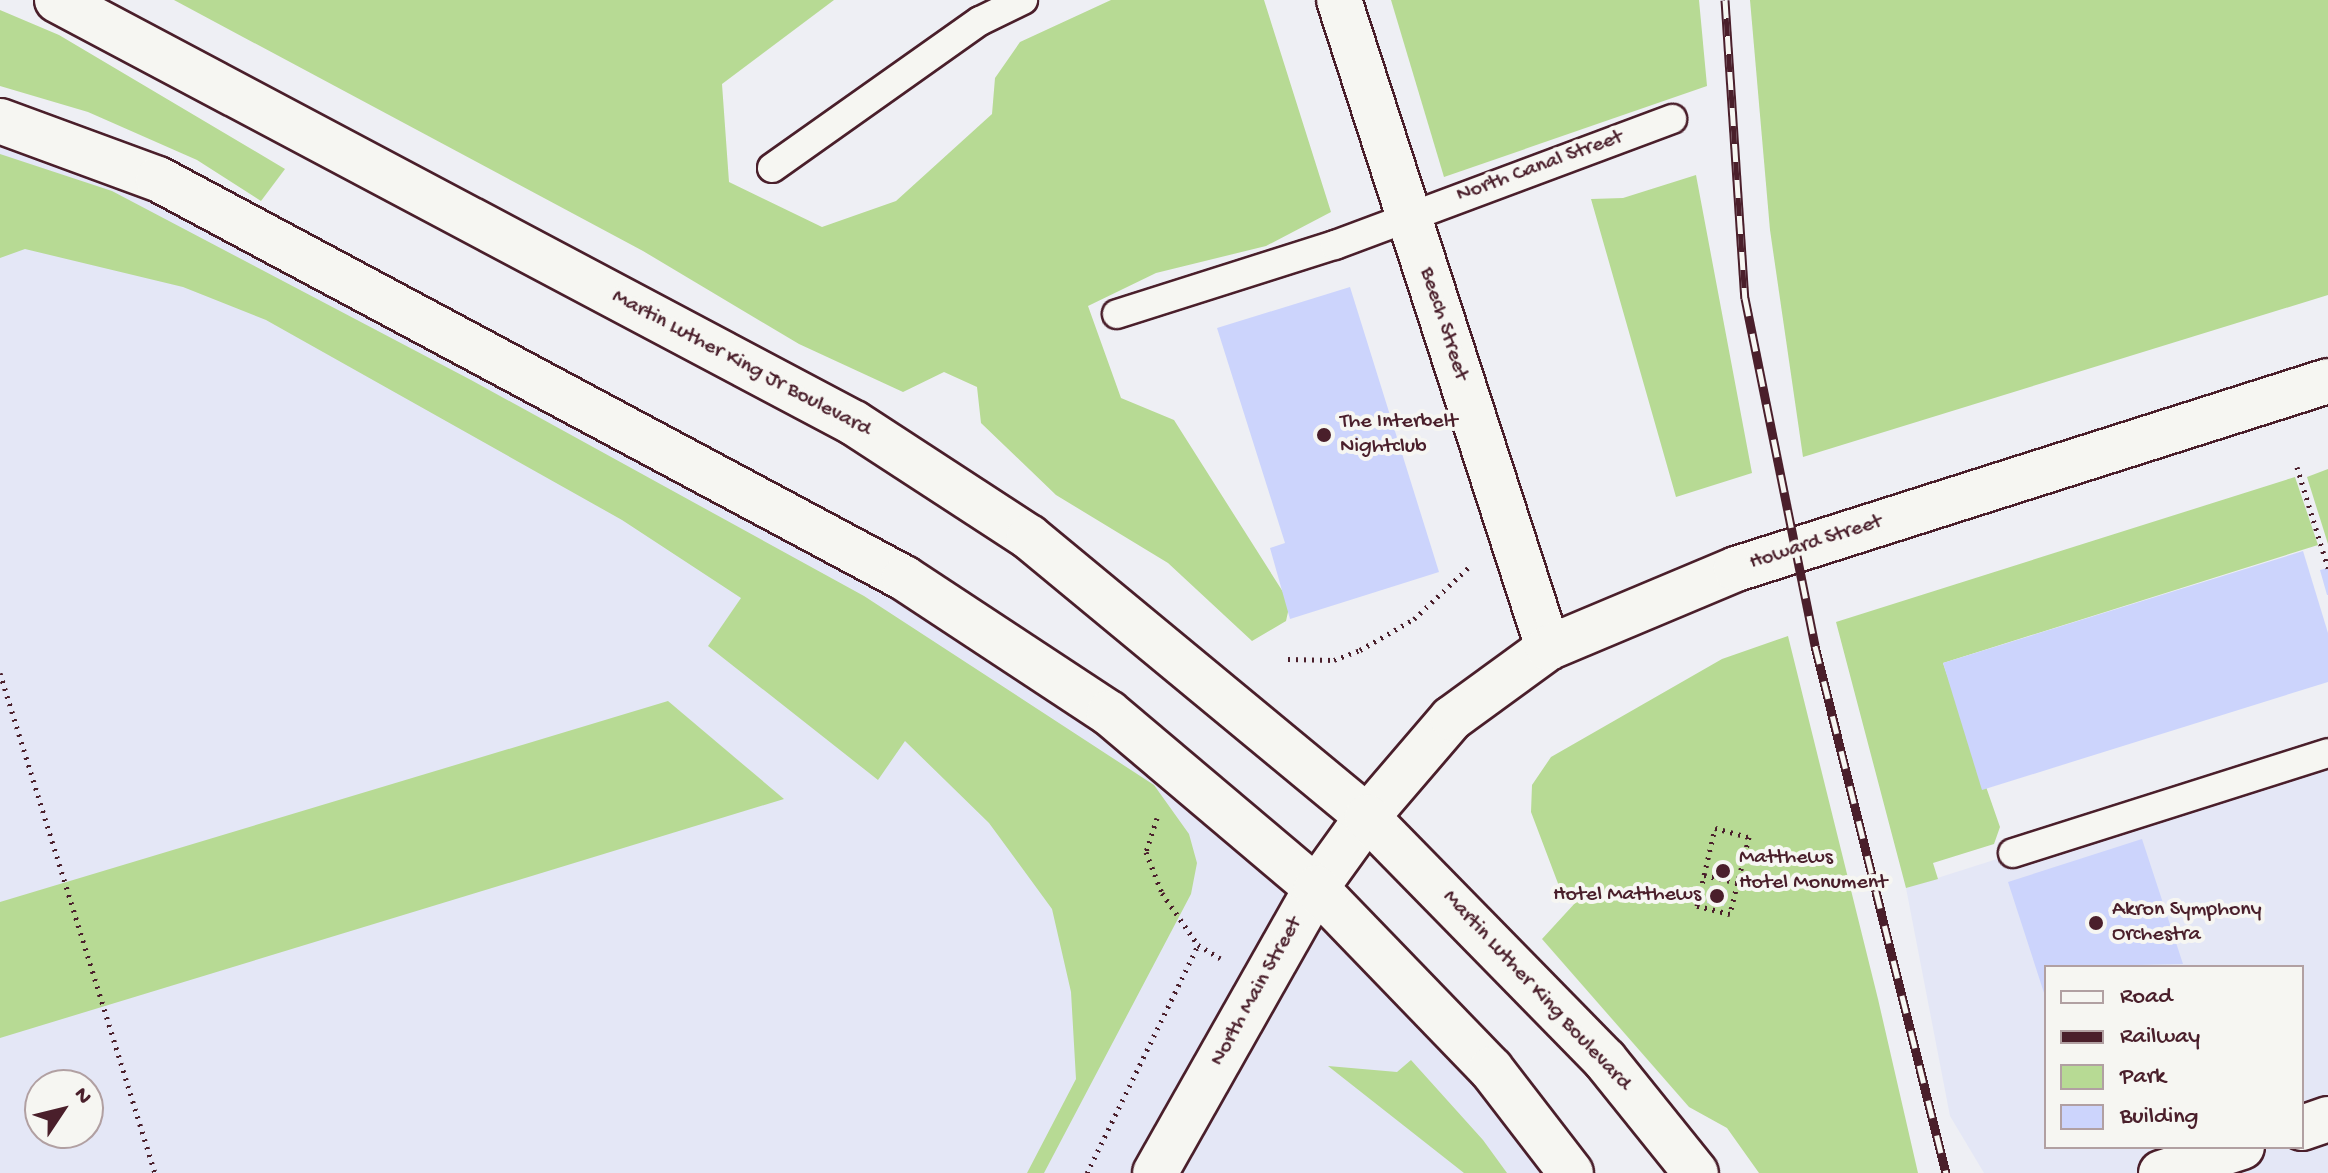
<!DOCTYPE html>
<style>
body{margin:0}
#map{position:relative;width:2328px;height:1173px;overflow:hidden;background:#eeeff4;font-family:"Gochi Hand",sans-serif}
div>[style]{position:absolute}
.built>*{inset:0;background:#e4e7f6}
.green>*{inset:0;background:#b7da94}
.building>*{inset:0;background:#ccd4fc}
.path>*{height:5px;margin-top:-2.5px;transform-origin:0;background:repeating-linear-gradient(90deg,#4a1f2b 0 2px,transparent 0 8px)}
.roads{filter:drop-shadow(2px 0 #4a1f2b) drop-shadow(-2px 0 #4a1f2b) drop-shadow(0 2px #4a1f2b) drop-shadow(0 -2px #4a1f2b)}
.service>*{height:28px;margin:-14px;padding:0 14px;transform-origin:14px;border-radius:14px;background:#f6f6f2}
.minor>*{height:44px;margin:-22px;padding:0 22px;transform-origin:22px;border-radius:22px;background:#f6f6f2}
.secondary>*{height:44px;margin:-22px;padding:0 22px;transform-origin:22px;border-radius:22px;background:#f6f6f2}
.primary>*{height:44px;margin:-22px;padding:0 22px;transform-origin:22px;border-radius:22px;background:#f6f6f2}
.rail>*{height:9px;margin-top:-4.5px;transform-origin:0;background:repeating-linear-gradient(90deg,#f6f6f2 0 18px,#4a1f2b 0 36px);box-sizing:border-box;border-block:2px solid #4a1f2b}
.dots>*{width:22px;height:22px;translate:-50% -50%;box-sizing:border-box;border:4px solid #f6f6f2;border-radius:50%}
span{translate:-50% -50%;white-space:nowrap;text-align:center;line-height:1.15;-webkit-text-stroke:8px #f6f6f2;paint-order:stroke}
.street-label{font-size:22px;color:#4a1f2b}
.poi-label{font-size:22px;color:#4a1f2b}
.left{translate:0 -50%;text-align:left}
.right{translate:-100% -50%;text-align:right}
.legend{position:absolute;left:2044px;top:965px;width:260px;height:184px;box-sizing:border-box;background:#f6f6f2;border:2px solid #b1a0a2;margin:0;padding:10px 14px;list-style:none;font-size:24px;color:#4a1f2b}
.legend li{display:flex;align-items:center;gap:16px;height:40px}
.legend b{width:40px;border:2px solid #b1a0a2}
.north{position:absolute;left:24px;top:1069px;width:80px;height:80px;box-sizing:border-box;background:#f6f6f2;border:2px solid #b1a0a2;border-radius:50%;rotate:55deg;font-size:22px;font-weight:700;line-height:32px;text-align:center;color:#4a1f2b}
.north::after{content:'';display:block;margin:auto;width:28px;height:36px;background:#4a1f2b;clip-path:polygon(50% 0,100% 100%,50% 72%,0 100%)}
</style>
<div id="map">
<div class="built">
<div style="clip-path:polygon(evenodd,0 121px,72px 142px,1109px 713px,1571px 1173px,0 1173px,0 121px,40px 1085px,88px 1085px,88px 1133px,40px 1133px,40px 1085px)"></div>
<div style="clip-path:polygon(evenodd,2328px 754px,2328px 1173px,1984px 1173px,1950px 1116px,1906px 888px,2328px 754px,2046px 967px,2302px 967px,2302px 1147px,2046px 1147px,2046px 967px)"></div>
</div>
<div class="green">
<div style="clip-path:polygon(174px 0,834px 0,722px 84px,729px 182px,822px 227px,896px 201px,992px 114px,995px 78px,1020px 42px,1111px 0,1264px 0,1331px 212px,1266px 246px,1156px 273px,1088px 306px,1121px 398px,1174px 420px,1290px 603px,1286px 621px,1252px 641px,1168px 563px,1056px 495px,981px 423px,977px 387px,944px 372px,903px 392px,799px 344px,643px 251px)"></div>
<div style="clip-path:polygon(1391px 0,1699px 0,1707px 86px,1444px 177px)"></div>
<div style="clip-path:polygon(1750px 0,2328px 0,2328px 295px,1803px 457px,1770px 230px)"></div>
<div style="clip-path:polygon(0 10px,59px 35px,285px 169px,261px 201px,197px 160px,88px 112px,0 86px)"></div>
<div style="clip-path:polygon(0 154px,112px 191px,471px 380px,864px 596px,1154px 785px,1189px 834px,1197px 863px,1191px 894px,1044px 1173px,1027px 1173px,1076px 1079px,1071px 992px,1052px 909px,989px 823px,905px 741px,878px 780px,708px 646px,741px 598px,622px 520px,266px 320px,183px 287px,25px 249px,0 258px)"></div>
<div style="clip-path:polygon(1696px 175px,1752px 473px,1676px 497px,1591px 199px,1623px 198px)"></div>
<div style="clip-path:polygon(2328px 469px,2328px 544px,2307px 477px)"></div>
<div style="clip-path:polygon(2295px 477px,2318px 545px,1943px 663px,2000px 827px,1994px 844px,1933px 863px,1938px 879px,1906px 888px,1836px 622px)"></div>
<div style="clip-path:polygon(1788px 636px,1878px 999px,1918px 1173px,1759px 1173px,1727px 1128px,1689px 1107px,1542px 939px,1576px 902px,1562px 894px,1531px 812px,1532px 785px,1551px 757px,1722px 659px)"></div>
<div style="clip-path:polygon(668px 701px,784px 799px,0 1038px,0 902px)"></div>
<div style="clip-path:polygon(1411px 1060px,1483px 1140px,1507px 1173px,1464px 1173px,1328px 1066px,1397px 1072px)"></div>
</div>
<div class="building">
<div style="clip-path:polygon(1350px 287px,1439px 572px,1290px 619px,1270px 548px,1285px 543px,1217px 328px)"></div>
<div style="clip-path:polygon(2303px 551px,2328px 633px,2328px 682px,1982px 790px,1943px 663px)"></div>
<div style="clip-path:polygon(2328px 568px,2328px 595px,2327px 595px,2320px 570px)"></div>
<div style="clip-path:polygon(2142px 839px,2183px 964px,2046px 967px,2045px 996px,2008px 882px)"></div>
<div style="clip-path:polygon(1710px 886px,1727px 890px,1724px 906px,1707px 903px)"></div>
</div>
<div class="path">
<div style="left:2297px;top:467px;width:106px;rotate:72.9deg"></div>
<div style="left:1288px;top:659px;width:46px;rotate:1.2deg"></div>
<div style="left:1334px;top:660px;width:28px;rotate:-21deg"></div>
<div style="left:1360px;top:650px;width:62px;rotate:-29.9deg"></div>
<div style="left:1414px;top:619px;width:76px;rotate:-43.4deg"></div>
<div style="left:0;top:673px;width:523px;rotate:72.78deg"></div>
<div style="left:1157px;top:818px;width:36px;rotate:108deg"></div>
<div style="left:1146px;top:852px;width:44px;rotate:68.7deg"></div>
<div style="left:1162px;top:893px;width:63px;rotate:55.3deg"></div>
<div style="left:1715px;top:828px;width:35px;rotate:15deg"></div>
<div style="left:1749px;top:837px;width:79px;rotate:103.9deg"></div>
<div style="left:1730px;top:914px;width:34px;rotate:-166deg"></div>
<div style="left:1697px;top:906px;width:80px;rotate:-77deg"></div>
<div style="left:1704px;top:875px;width:35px;rotate:13deg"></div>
<div style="left:1087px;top:1173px;width:254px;rotate:-64deg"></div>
<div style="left:1198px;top:945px;width:26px;rotate:31deg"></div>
</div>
<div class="roads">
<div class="service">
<div style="left:772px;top:168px;width:255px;rotate:-35.3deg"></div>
<div style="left:980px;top:21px;width:48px;rotate:-26deg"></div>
<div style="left:1117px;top:314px;width:229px;rotate:-17.6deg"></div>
<div style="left:1335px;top:245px;width:360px;rotate:-20.5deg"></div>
<div style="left:2013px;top:853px;width:330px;rotate:-17.6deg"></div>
</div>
<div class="minor">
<div style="left:1339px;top:0;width:681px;rotate:72.12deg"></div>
<div style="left:2302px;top:1128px;width:28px;rotate:-19deg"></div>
<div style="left:2161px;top:1173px;width:85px;rotate:-17.8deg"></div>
</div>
<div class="secondary">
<div style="left:1155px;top:1173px;width:327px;rotate:-60.5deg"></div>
<div style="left:1316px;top:888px;width:87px;rotate:-54.3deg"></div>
<div style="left:1367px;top:817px;width:130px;rotate:-49.4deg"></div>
<div style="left:1452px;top:718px;width:119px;rotate:-36.1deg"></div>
<div style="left:1548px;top:648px;width:204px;rotate:-22.8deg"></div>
<div style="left:1736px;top:569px;width:621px;rotate:-17.62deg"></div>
</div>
<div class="primary">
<div style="left:57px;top:0;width:902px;rotate:27.96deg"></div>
<div style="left:854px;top:423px;width:209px;rotate:33.1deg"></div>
<div style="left:1029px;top:537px;width:439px;rotate:39.6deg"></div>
<div style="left:1367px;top:817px;width:340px;rotate:45.6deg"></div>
<div style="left:1605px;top:1060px;width:145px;rotate:51.2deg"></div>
<div style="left:0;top:121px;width:168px;rotate:20.2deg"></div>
<div style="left:158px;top:179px;width:846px;rotate:28.14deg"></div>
<div style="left:904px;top:578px;width:245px;rotate:33.4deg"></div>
<div style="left:1109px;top:713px;width:271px;rotate:40.2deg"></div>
<div style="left:1316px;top:888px;width:252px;rotate:46deg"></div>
<div style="left:1491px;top:1069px;width:131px;rotate:52.4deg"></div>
</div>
</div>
<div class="rail">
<div style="left:1725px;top:0;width:299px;rotate:86.2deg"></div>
<div style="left:1745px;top:298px;width:355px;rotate:78.6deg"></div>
<div style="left:1815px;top:646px;width:543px;rotate:76.04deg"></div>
</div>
<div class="dots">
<div style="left:1324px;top:435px;background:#4a1f2b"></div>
<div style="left:1723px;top:871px;background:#4a1f2b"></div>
<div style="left:1717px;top:896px;background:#4a1f2b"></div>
<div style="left:2096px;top:923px;background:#4a1f2b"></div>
</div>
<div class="street-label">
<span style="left:1540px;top:167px;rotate:-20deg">North Canal Street</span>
<span style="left:1443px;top:324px;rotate:72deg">Beech Street</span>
<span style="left:741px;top:364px;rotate:28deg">Martin Luther King Jr Boulevard</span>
<span style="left:1816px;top:543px;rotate:-18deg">Howard Street</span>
<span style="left:1536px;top:991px;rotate:47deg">Martin Luther King Boulevard</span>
<span style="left:1257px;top:992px;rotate:-61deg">North Main Street</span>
</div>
<div class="poi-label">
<span class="left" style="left:1340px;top:435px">The Interbelt<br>Nightclub</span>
<span class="left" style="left:1739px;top:871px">Matthews<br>Hotel Monument</span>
<span class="right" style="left:1701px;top:896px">Hotel Matthews</span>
<span class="left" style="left:2112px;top:923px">Akron Symphony<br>Orchestra</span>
</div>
<ul class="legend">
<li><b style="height:10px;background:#f6f6f2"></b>Road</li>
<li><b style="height:10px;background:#4a1f2b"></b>Railway</li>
<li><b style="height:22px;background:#b7da94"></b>Park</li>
<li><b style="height:22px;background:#ccd4fc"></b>Building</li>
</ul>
<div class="north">N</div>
</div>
